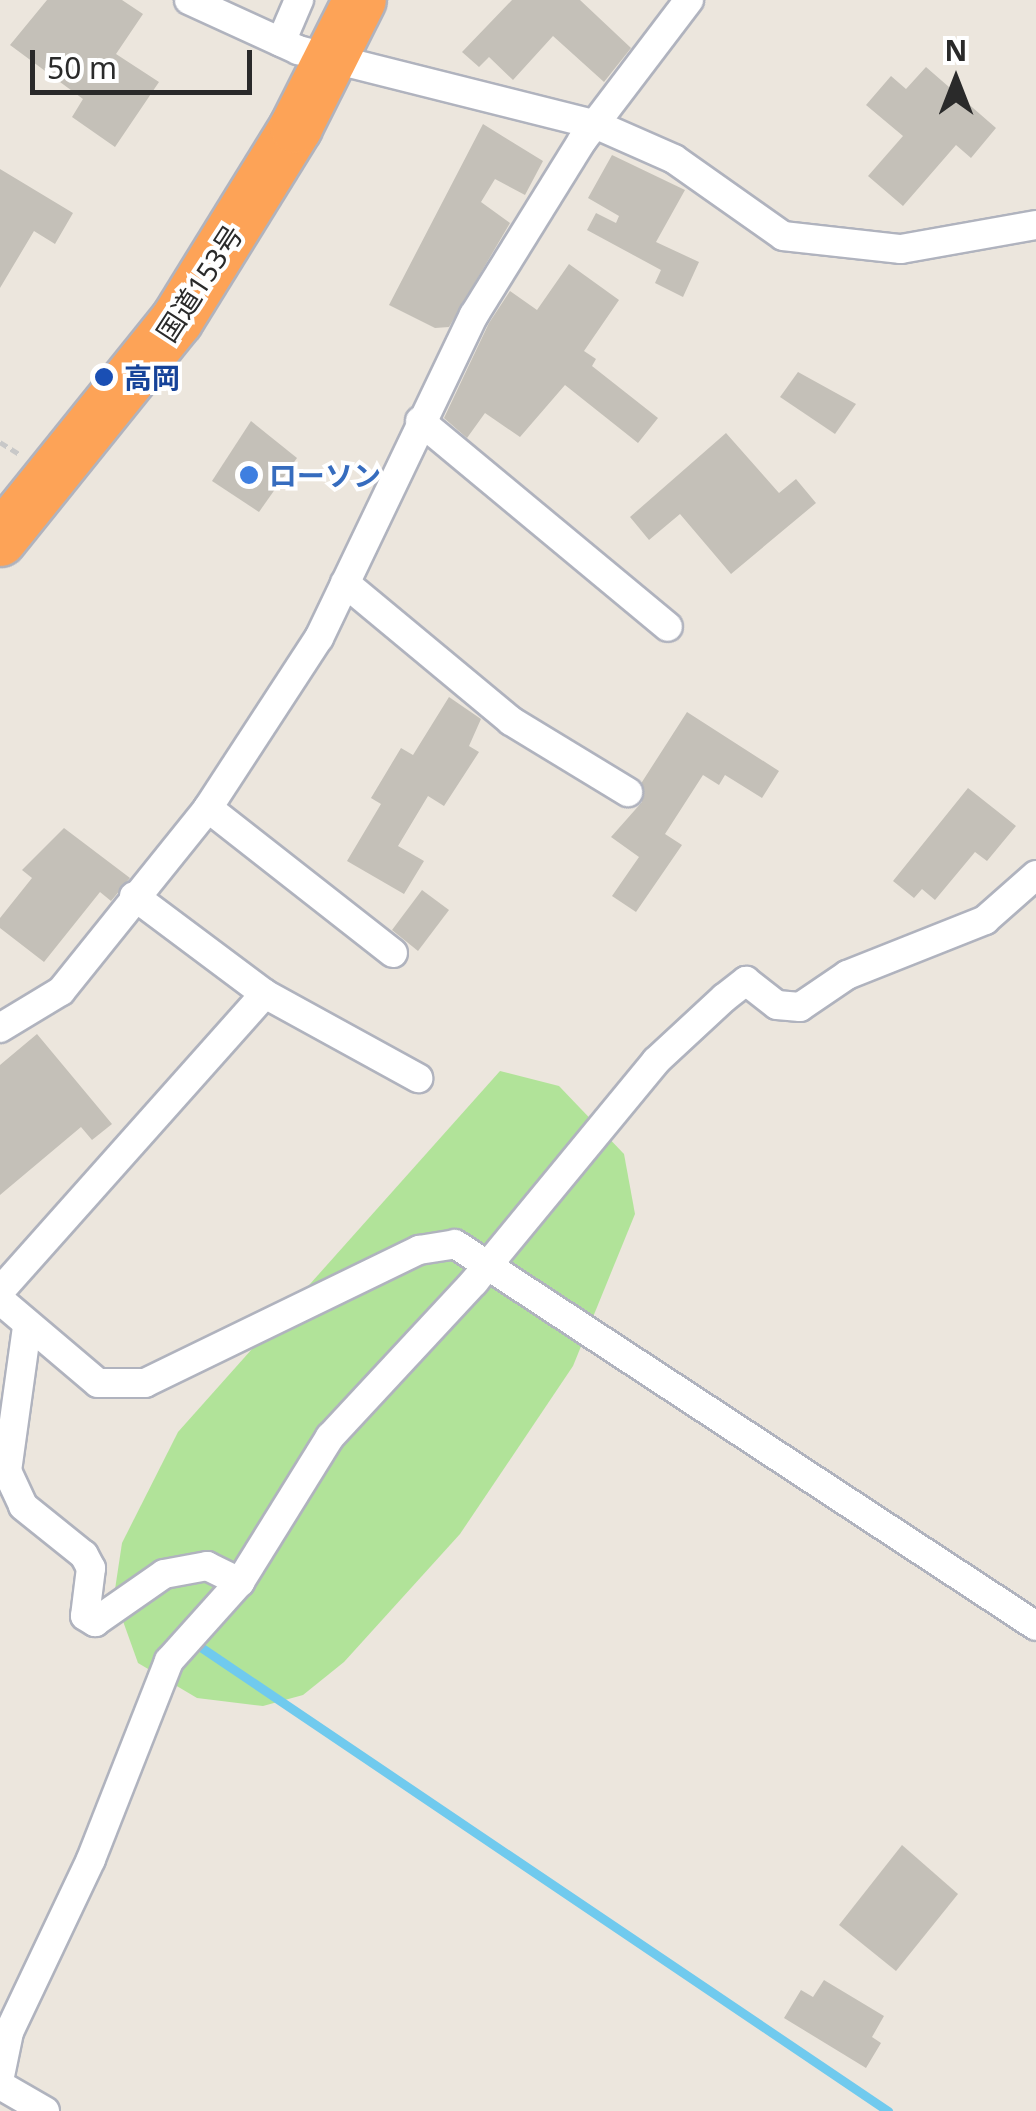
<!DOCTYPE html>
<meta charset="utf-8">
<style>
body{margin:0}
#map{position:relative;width:1036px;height:2111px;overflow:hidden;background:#ece6dd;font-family:"Noto Sans","Noto Sans JP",sans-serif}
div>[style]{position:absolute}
.green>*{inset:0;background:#b1e399}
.stream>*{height:9px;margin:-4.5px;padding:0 4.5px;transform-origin:4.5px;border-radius:4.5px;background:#70caee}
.building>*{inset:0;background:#c4c0b8}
.path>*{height:5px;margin-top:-2.5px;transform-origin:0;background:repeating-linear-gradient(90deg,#c8c8c8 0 8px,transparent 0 13px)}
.roads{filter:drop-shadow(2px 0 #b0b3be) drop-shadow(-2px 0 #b0b3be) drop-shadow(0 2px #b0b3be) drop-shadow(0 -2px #b0b3be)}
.street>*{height:28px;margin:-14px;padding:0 14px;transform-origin:14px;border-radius:14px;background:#fff}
.highway>*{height:52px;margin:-26px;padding:0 26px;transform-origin:26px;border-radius:26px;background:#fda357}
.dots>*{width:28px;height:28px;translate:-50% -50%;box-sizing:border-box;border:5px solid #fff;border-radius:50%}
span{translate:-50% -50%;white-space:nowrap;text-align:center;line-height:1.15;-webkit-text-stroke:8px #fff;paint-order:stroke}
.street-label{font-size:28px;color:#2a2a2a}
.transit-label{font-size:28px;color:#164399;font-weight:700}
.left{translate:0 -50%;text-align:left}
.shop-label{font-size:28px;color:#366cbe;font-weight:700}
.north{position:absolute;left:906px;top:30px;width:100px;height:100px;-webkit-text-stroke:8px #fff;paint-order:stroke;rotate:0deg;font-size:28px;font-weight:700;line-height:40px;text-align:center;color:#2a2a2a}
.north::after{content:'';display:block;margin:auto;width:35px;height:45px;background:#2a2a2a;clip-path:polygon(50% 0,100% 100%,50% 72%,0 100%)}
.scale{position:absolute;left:30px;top:50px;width:222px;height:45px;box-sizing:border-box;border:5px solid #2a2a2a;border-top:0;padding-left:12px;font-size:30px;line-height:35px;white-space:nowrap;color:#2a2a2a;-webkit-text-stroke:8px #fff;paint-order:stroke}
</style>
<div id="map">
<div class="green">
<div style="clip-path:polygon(500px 1071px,559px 1086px,624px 1154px,635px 1214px,573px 1366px,460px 1534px,344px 1662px,303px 1695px,263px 1706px,197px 1698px,138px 1663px,114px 1596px,122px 1543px,178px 1432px)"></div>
</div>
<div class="stream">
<div style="left:202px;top:1648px;width:828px;rotate:34.02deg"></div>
</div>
<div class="building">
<div style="clip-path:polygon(47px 0,122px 0,143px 14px,116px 54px,159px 82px,115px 147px,72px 117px,83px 99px,10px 45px)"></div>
<div style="clip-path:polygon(512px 0,580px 0,631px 48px,604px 82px,553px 36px,513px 80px,489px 57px,479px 67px,462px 52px)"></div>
<div style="clip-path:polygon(926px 67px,996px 128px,971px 158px,956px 145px,903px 206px,868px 176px,903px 136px,866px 105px,891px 76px,906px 89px)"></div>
<div style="clip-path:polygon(483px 124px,543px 161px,525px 195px,495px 179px,481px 202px,510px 223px,449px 327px,435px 328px,389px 305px)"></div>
<div style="clip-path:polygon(612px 155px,685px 190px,656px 242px,699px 262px,683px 297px,655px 283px,661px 270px,587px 230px,596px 213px,616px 223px,619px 216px,588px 198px)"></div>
<div style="clip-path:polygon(0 169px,73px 213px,55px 244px,34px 231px,0 288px)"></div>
<div style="clip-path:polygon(569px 264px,619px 300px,584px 351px,596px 359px,592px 366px,658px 418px,638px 443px,565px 385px,520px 437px,485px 413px,467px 438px,444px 418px,489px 323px,510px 291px,537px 310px)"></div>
<div style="clip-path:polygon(798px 372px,856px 404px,835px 434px,780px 397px)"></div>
<div style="clip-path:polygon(251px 421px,297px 458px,259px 512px,212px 481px)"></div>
<div style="clip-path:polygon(726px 433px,779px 493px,796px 479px,816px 503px,731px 574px,680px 514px,649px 540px,630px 517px)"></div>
<div style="clip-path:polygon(449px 697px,481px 719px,469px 746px,479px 752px,444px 806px,428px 796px,398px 846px,424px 861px,404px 894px,347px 861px,381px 804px,371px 798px,401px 748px,413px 755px)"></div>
<div style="clip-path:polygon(687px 712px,779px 771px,762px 798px,725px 775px,719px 785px,703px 775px,665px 834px,682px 845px,636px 912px,612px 896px,639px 857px,611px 837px,642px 802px,642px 782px)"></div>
<div style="clip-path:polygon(968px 788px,1016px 826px,987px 861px,975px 852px,935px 900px,922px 889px,914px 898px,893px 881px)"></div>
<div style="clip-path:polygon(64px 828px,130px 878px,111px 901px,100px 892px,44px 962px,0 928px,0 918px,32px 878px,22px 870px)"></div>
<div style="clip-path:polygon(422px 890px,449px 910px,418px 951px,392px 930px)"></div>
<div style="clip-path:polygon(37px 1034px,112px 1124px,92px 1140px,81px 1127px,0 1195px,0 1065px)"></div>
<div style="clip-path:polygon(902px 1845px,958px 1894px,896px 1971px,839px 1925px)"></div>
<div style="clip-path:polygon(824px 1980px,884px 2016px,872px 2037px,881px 2043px,866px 2068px,784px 2018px,801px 1990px,813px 1997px)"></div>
</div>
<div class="path">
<div style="left:0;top:442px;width:22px;rotate:32deg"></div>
</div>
<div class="roads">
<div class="street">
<div style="left:189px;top:0;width:120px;rotate:24.6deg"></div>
<div style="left:298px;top:50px;width:308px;rotate:14.1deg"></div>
<div style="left:597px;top:125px;width:84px;rotate:23.8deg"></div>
<div style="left:674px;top:159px;width:133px;rotate:35.2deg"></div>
<div style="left:783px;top:236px;width:119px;rotate:6.3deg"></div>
<div style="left:901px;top:249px;width:137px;rotate:-10.1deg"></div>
<div style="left:281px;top:42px;width:46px;rotate:-66.8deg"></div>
<div style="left:420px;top:421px;width:322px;rotate:39.7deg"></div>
<div style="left:345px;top:583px;width:216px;rotate:39.7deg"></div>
<div style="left:511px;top:721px;width:137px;rotate:31.3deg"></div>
<div style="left:208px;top:808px;width:235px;rotate:38.1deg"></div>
<div style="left:134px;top:896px;width:164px;rotate:36.8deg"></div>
<div style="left:265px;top:994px;width:175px;rotate:28.8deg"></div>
<div style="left:0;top:1028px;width:71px;rotate:-31.2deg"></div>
<div style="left:61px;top:991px;width:235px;rotate:-51.2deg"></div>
<div style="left:208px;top:808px;width:203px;rotate:-56.9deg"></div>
<div style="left:319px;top:638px;width:358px;rotate:-64.4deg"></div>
<div style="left:474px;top:315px;width:205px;rotate:-58.2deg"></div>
<div style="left:582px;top:141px;width:177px;rotate:-52.8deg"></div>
<div style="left:0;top:1291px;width:398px;rotate:-48.3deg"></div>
<div style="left:0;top:1300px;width:128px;rotate:40.3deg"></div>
<div style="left:98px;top:1383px;width:47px"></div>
<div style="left:145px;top:1383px;width:305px;rotate:-25.9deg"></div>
<div style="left:419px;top:1250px;width:36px;rotate:-9deg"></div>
<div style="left:455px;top:1244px;width:695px;rotate:33.32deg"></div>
<div style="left:27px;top:1327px;width:145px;rotate:97.9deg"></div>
<div style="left:7px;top:1471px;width:38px;rotate:65deg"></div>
<div style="left:23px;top:1506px;width:78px;rotate:38.8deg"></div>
<div style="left:84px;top:1555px;width:15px;rotate:62deg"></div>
<div style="left:91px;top:1568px;width:48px;rotate:97.1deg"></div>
<div style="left:85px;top:1616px;width:12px;rotate:31deg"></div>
<div style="left:95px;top:1622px;width:84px;rotate:-34.8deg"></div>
<div style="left:164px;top:1574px;width:44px;rotate:-10.5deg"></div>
<div style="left:207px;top:1566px;width:37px;rotate:26deg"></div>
<div style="left:0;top:2076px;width:45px;rotate:-78.4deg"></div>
<div style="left:9px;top:2032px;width:191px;rotate:-64.6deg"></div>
<div style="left:91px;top:1859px;width:213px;rotate:-68.5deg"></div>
<div style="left:169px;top:1661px;width:106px;rotate:-48.1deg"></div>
<div style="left:240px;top:1582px;width:171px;rotate:-58.2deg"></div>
<div style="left:330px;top:1437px;width:212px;rotate:-47.1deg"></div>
<div style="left:474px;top:1282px;width:286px;rotate:-50.5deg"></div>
<div style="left:656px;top:1061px;width:93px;rotate:-42.8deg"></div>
<div style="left:724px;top:998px;width:28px;rotate:-38deg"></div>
<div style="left:746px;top:981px;width:39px;rotate:38deg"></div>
<div style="left:777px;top:1005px;width:23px;rotate:5deg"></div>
<div style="left:800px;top:1007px;width:57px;rotate:-34.2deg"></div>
<div style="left:847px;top:975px;width:149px;rotate:-21.7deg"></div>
<div style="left:985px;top:920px;width:68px;rotate:-41.4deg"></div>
<div style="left:0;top:2085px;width:52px;rotate:30deg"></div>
</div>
<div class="highway">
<div style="left:0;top:540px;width:282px;rotate:-51.2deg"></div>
<div style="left:177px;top:320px;width:227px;rotate:-58.3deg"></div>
<div style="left:296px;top:127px;width:142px;rotate:-63.3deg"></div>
</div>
</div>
<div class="dots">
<div style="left:104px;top:377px;background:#1a4fb4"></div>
<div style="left:249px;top:475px;background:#3f7fe0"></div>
</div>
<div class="street-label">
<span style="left:199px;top:283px;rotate:-57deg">国道153号</span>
</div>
<div class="transit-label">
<span class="left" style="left:124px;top:377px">高岡</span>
</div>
<div class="shop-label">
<span class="left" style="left:269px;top:475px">ローソン</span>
</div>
<div class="north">N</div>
<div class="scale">50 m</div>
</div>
